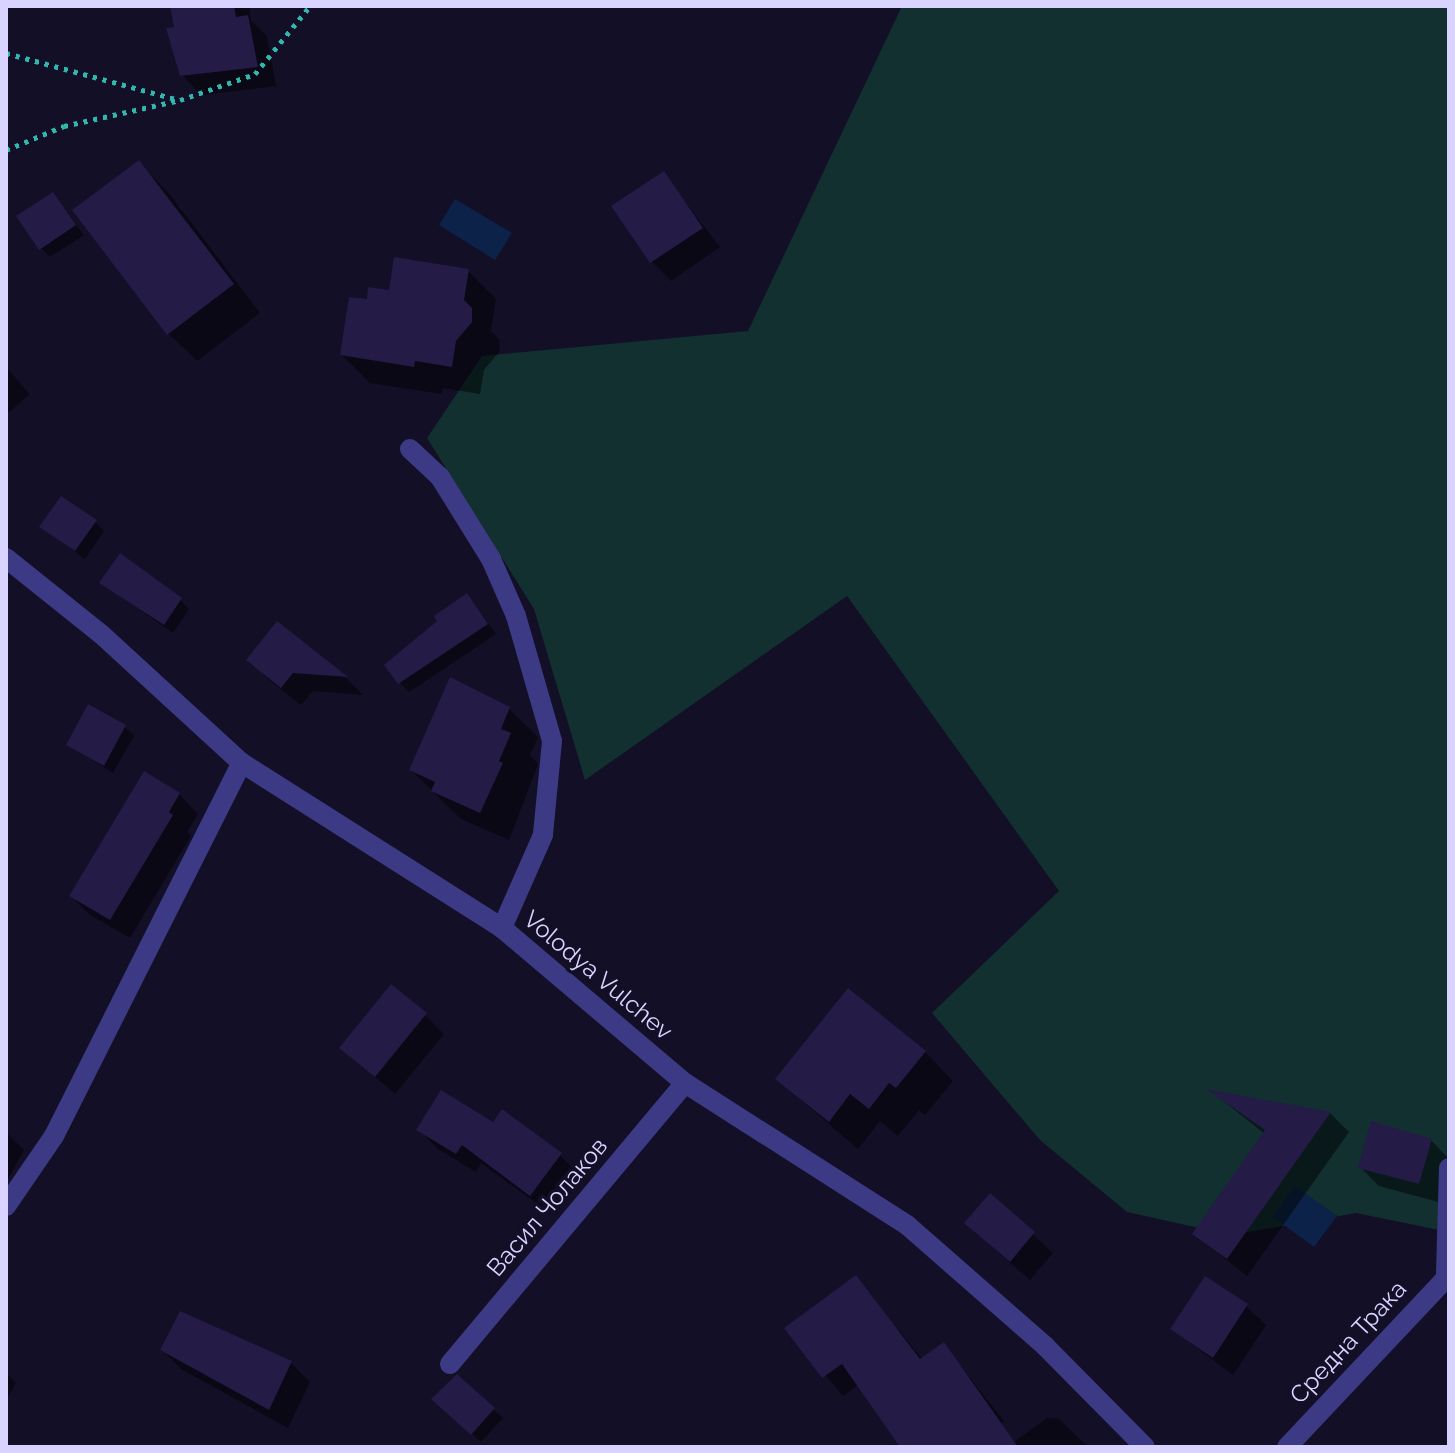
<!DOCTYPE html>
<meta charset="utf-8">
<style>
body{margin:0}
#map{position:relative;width:1455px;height:1453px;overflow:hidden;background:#130f26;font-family:Raleway,sans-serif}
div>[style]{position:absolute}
.green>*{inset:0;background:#12302f}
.water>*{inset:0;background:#0c2248}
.shadow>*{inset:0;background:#0007}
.building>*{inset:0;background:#241b47}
.path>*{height:5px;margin-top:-2.5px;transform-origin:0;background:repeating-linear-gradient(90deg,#2fb8b0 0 4px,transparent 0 10px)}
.minor>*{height:20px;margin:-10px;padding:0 10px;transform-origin:10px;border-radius:10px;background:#3d3a85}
span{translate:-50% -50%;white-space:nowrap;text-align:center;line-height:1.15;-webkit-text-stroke:7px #130f26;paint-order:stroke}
.street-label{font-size:24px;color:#d9d4ff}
.frame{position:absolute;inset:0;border:8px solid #d9d4ff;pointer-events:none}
</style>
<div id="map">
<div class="green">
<div style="clip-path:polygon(902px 6px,1449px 6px,1449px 1232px,1356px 1213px,1231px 1235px,1127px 1212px,1040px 1140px,932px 1013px,1059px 891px,847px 596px,585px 780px,534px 609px,427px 438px,482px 356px,748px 331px)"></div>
</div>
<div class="water">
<div style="clip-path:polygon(455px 199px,512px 233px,495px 260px,439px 225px)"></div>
<div style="clip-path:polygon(1295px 1186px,1337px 1216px,1314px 1247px,1273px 1217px)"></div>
</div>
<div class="shadow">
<div style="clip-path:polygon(172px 6px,249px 6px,251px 21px,267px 36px,276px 86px,201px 95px,182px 75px)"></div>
<div style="clip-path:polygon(139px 163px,167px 191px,260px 313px,197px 361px,168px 333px)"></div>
<div style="clip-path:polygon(663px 174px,720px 247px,671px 281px,652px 262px)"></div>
<div style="clip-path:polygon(53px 194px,84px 235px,50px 257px,41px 248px)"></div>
<div style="clip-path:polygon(468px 271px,496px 299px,491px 331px,499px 339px,500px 351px,484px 370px,480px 394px,443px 388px,442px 394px,370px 383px,342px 355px,368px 302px)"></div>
<div style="clip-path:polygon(6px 367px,30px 394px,6px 415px)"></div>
<div style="clip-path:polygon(95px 522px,104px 531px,85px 559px,42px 527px)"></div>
<div style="clip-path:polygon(101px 583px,180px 599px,189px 609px,173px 633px)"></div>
<div style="clip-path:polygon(467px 595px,496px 634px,409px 692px,400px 683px)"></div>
<div style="clip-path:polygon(277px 624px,346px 678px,363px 695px,313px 691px,301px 705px,268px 679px,249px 660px)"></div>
<div style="clip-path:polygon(451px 679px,509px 709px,538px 737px,530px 755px,538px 764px,509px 840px,461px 819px,411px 770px)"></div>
<div style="clip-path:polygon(125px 727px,134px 736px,113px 773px,69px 745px)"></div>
<div style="clip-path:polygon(144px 774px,179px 794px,198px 814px,187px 832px,191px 836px,130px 938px,90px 915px,71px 896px)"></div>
<div style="clip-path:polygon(425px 1015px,444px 1034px,395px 1094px,342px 1048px)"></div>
<div style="clip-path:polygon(925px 1052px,953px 1081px,925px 1115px,919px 1110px,898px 1136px,880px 1121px,858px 1149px,777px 1079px)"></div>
<div style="clip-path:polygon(1212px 1092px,1330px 1113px,1349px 1132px,1247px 1276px,1194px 1234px,1265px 1134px)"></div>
<div style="clip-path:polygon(493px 1125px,560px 1155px,579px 1174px,550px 1213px,481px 1163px,476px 1172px,438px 1149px,419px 1130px)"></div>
<div style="clip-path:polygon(6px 1132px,24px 1150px,6px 1183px)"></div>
<div style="clip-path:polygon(1431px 1140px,1449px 1159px,1438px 1202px,1379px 1186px,1360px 1167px)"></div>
<div style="clip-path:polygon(990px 1196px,1053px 1253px,1030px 1280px,986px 1242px)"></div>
<div style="clip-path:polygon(856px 1278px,923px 1360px,944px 1345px,1004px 1421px,972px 1444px,903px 1447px,859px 1384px,843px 1396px,787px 1328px)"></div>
<div style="clip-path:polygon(1246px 1306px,1266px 1325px,1233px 1375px,1172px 1329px)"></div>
<div style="clip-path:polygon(181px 1313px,291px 1363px,310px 1382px,288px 1428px,181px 1369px,162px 1350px)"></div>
<div style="clip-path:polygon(6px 1373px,16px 1383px,6px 1400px)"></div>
<div style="clip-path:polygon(457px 1377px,503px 1418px,481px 1442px,443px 1408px)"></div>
<div style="clip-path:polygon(1047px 1418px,1059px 1419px,1088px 1447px,1007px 1447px)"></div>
</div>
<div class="building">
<div style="clip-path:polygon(170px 6px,234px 6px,236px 17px,248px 15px,258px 67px,180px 76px,166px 28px,174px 27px)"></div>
<div style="clip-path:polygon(139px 160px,234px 284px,167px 335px,72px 210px)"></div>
<div style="clip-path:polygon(664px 171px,703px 228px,650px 263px,611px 206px)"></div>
<div style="clip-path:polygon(53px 192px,76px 225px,39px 250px,16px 216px)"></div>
<div style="clip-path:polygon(394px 257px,469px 269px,464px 300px,472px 308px,472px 322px,456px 341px,452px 367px,415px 361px,414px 367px,340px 355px,349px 297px,367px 299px,368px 287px,389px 290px)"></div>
<div style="clip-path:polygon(61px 496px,97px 520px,75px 551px,39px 527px)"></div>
<div style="clip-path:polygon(120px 553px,182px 598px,164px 625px,99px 583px)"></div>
<div style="clip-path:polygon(467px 593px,488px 624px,398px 684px,384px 665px,437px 621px,434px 616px)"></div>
<div style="clip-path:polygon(277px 621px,348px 677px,293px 673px,281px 688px,246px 660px)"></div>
<div style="clip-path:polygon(450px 677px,510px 707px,501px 729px,511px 733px,499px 761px,503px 763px,480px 813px,431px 791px,435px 782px,409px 770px)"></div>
<div style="clip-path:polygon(88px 704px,126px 725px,104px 766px,66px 745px)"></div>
<div style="clip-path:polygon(144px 771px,180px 793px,169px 812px,173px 815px,110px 920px,69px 896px)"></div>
<div style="clip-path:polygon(391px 984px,427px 1013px,375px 1077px,339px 1048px)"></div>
<div style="clip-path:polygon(848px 988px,926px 1051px,896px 1088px,889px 1083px,869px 1109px,850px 1094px,829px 1122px,775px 1079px)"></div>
<div style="clip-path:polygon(1206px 1089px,1331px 1112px,1227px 1259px,1192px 1234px,1265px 1130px)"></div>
<div style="clip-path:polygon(441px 1090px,493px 1122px,502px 1109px,562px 1153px,530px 1196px,462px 1145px,456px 1154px,416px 1130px)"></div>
<div style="clip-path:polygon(1371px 1121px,1432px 1139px,1419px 1184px,1358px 1168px)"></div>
<div style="clip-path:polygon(990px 1193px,1035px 1232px,1010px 1262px,964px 1223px)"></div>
<div style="clip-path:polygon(856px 1275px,920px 1359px,944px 1342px,1018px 1447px,900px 1447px,842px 1364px,822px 1378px,784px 1328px)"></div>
<div style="clip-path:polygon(1205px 1276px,1248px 1304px,1213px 1358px,1170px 1329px)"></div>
<div style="clip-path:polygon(180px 1311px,292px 1361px,269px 1410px,160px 1350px)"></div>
<div style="clip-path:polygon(457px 1374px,495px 1408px,471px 1435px,431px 1399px)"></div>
</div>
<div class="path">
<div style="left:6px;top:53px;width:179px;rotate:15.2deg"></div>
<div style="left:6px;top:150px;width:63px;rotate:-22.5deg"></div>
<div style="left:64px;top:126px;width:119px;rotate:-12.6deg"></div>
<div style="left:180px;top:100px;width:79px;rotate:-19.1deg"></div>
<div style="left:255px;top:74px;width:87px;rotate:-51deg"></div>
</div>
<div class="minor">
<div style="left:410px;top:449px;width:41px;rotate:43deg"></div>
<div style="left:440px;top:477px;width:97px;rotate:58.1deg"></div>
<div style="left:491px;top:559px;width:62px;rotate:66.3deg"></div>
<div style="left:516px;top:616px;width:130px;rotate:73.9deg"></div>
<div style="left:552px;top:741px;width:94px;rotate:95.5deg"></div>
<div style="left:543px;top:835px;width:102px;rotate:113.8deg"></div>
<div style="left:6px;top:558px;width:122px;rotate:38.7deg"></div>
<div style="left:101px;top:634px;width:191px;rotate:42.5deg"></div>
<div style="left:242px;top:763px;width:308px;rotate:32.4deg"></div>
<div style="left:502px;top:928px;width:240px;rotate:40.3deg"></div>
<div style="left:685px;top:1083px;width:264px;rotate:32.6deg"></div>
<div style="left:907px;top:1225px;width:184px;rotate:41.2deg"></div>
<div style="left:1045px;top:1346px;width:142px;rotate:45.3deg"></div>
<div style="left:6px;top:1206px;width:85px;rotate:-55.6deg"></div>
<div style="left:54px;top:1136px;width:418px;rotate:-63.3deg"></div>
<div style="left:1446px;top:1274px;width:106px;rotate:-88.4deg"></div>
<div style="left:450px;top:1364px;width:366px;rotate:-50.1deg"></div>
<div style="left:1287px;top:1447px;width:236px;rotate:-46.7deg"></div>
</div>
<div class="street-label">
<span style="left:598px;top:975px;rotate:40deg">Volodya Vulchev</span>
<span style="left:547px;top:1207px;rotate:-50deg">Васил Чолаков</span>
<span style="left:1348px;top:1342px;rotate:-47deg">Средна Трака</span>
</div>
<div class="frame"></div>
</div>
